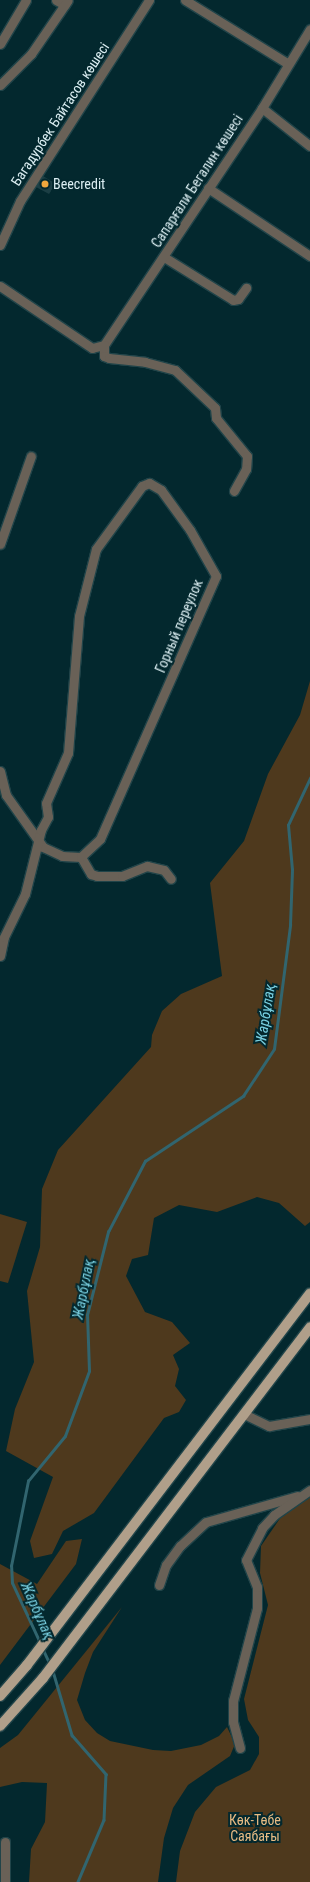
<!DOCTYPE html>
<meta charset="utf-8">
<style>
body{margin:0}
#map{position:relative;width:310px;height:1882px;overflow:hidden;background:#03282e;font-family:"Roboto Condensed",sans-serif}
div>[style]{position:absolute}
.green>*{inset:0;background:#4e391d}
.stream>*{height:2.5px;margin:-1.25px;padding:0 1.25px;transform-origin:1.25px;border-radius:1.25px;background:#31656f}
.building>*{inset:0;background:#1b3e44}
.roads{filter:drop-shadow(1px 0 #214449) drop-shadow(-1px 0 #214449) drop-shadow(0 1px #214449) drop-shadow(0 -1px #214449)}
.minor>*{height:9px;margin:-4.5px;padding:0 4.5px;transform-origin:4.5px;border-radius:4.5px;background:#696157}
.major>*{height:10px;margin:-5px;padding:0 5px;transform-origin:5px;border-radius:5px;background:#b09f8a}
.dots>*{width:11px;height:11px;translate:-50% -50%;box-sizing:border-box;border:2px solid #03282e;border-radius:50%}
span{translate:-50% -50%;white-space:nowrap;text-align:center;line-height:1.15;-webkit-text-stroke:4px #03282e;paint-order:stroke}
.street-label{font-size:14px;color:#dbeef2}
.poi-label{font-size:14px;color:#dbeef2}
.left{translate:0 -50%;text-align:left}
.park-label{font-size:14px;color:#e6ba83}
.water-label{font-size:15px;color:#79d0e1;font-style:italic}
</style>
<div id="map">
<div class="green">
<div style="clip-path:polygon(310px 681px,310px 1222px,305px 1226px,279px 1203px,257px 1197px,217px 1212px,179px 1205px,154px 1218px,148px 1255px,132px 1259px,126px 1276px,145px 1312px,172px 1322px,190px 1343px,173px 1355px,179px 1369px,175px 1386px,186px 1400px,179px 1412px,164px 1418px,94px 1513px,63px 1531px,52px 1554px,34px 1558px,30px 1541px,53px 1477px,6px 1451px,15px 1409px,34px 1362px,27px 1291px,40px 1247px,42px 1189px,58px 1150px,151px 1047px,152px 1035px,162px 1011px,181px 994px,222px 976px,210px 883px,244px 841px,268px 774px,300px 715px)"></div>
<div style="clip-path:polygon(0 1214px,27px 1222px,8px 1283px,0 1281px)"></div>
<div style="clip-path:polygon(310px 1496px,310px 1882px,176px 1882px,180px 1851px,195px 1812px,216px 1787px,250px 1770px,259px 1754px,259px 1737px,248px 1720px,244px 1699px,268px 1605px,260px 1573px,261px 1546px,283px 1514px)"></div>
<div style="clip-path:polygon(82px 1539px,76px 1564px,0 1665px,0 1564px,37px 1584px,66px 1541px)"></div>
<div style="clip-path:polygon(122px 1607px,93px 1652px,85px 1673px,77px 1700px,85px 1720px,97px 1733px,110px 1741px,153px 1750px,171px 1751px,201px 1745px,219px 1736px,227px 1727px,235px 1744px,230px 1756px,188px 1785px,173px 1808px,164px 1838px,158px 1882px,29px 1882px,31px 1849px,45px 1822px,47px 1783px,22px 1782px,0 1787px,0 1748px,18px 1735px)"></div>
</div>
<div class="stream">
<div style="left:40px;top:1643px;width:66px;rotate:-115deg"></div>
<div style="left:12px;top:1583px;width:17px;rotate:-93deg"></div>
<div style="left:11px;top:1566px;width:87px;rotate:-78.7deg"></div>
<div style="left:28px;top:1481px;width:58px;rotate:-50.6deg"></div>
<div style="left:65px;top:1436px;width:69px;rotate:-69.7deg"></div>
<div style="left:89px;top:1371px;width:56px;rotate:-92deg"></div>
<div style="left:87px;top:1315px;width:86px;rotate:-75.8deg"></div>
<div style="left:108px;top:1232px;width:80px;rotate:-62.5deg"></div>
<div style="left:145px;top:1161px;width:118px;rotate:-33.6deg"></div>
<div style="left:243px;top:1096px;width:56px;rotate:-56.6deg"></div>
<div style="left:274px;top:1049px;width:125px;rotate:-82.6deg"></div>
<div style="left:290px;top:925px;width:55px;rotate:-87.9deg"></div>
<div style="left:292px;top:870px;width:45px;rotate:-95.1deg"></div>
<div style="left:288px;top:825px;width:52px;rotate:-64.9deg"></div>
<div style="left:43px;top:1649px;width:17px;rotate:65deg"></div>
<div style="left:53px;top:1671px;width:67px;rotate:73.5deg"></div>
<div style="left:72px;top:1735px;width:52px;rotate:48.9deg"></div>
<div style="left:106px;top:1774px;width:46px;rotate:92.5deg"></div>
<div style="left:104px;top:1820px;width:67px;rotate:112.8deg"></div>
</div>
<div class="building">
<div style="clip-path:polygon(43px 176px,56px 184px,49px 194px,36px 187px)"></div>
</div>
<div class="roads">
<div class="minor">
<div style="left:56px;top:0;width:10px;rotate:29deg"></div>
<div style="left:185px;top:0;width:120px;rotate:31.7deg"></div>
<div style="left:0;top:44px;width:51px;rotate:-59.4deg"></div>
<div style="left:0;top:85px;width:44px;rotate:-45deg"></div>
<div style="left:31px;top:54px;width:65px;rotate:-55.6deg"></div>
<div style="left:262px;top:108px;width:61px;rotate:38.4deg"></div>
<div style="left:208px;top:188px;width:123px;rotate:33.7deg"></div>
<div style="left:0;top:245px;width:48px;rotate:-65.6deg"></div>
<div style="left:20px;top:201px;width:239px;rotate:-57.3deg"></div>
<div style="left:164px;top:257px;width:81px;rotate:31.9deg"></div>
<div style="left:233px;top:300px;width:5px;rotate:-11deg"></div>
<div style="left:238px;top:299px;width:14px;rotate:-54deg"></div>
<div style="left:0;top:286px;width:111px;rotate:34deg"></div>
<div style="left:92px;top:348px;width:12px;rotate:-14deg"></div>
<div style="left:104px;top:345px;width:285px;rotate:-56.3deg"></div>
<div style="left:262px;top:108px;width:92px;rotate:-58.7deg"></div>
<div style="left:104px;top:345px;width:11px;rotate:90deg"></div>
<div style="left:104px;top:356px;width:5px;rotate:22deg"></div>
<div style="left:109px;top:358px;width:36px;rotate:6deg"></div>
<div style="left:145px;top:362px;width:31px;rotate:15deg"></div>
<div style="left:175px;top:370px;width:55px;rotate:43.5deg"></div>
<div style="left:215px;top:408px;width:10px;rotate:84deg"></div>
<div style="left:216px;top:418px;width:49px;rotate:50.8deg"></div>
<div style="left:247px;top:456px;width:13px;rotate:94deg"></div>
<div style="left:246px;top:469px;width:25px;rotate:119deg"></div>
<div style="left:0;top:544px;width:93px;rotate:-70.6deg"></div>
<div style="left:0;top:771px;width:25px;rotate:76deg"></div>
<div style="left:6px;top:795px;width:64px;rotate:54.6deg"></div>
<div style="left:43px;top:847px;width:21px;rotate:25deg"></div>
<div style="left:62px;top:856px;width:19px;rotate:3deg"></div>
<div style="left:81px;top:857px;width:20px;rotate:60deg"></div>
<div style="left:91px;top:874px;width:6px;rotate:18deg"></div>
<div style="left:97px;top:876px;width:25px"></div>
<div style="left:122px;top:876px;width:27px;rotate:-22deg"></div>
<div style="left:147px;top:866px;width:17px;rotate:13deg"></div>
<div style="left:164px;top:870px;width:11px;rotate:52deg"></div>
<div style="left:0;top:956px;width:19px;rotate:-78deg"></div>
<div style="left:4px;top:937px;width:48px;rotate:-64deg"></div>
<div style="left:25px;top:894px;width:66px;rotate:-76deg"></div>
<div style="left:41px;top:830px;width:15px;rotate:-62deg"></div>
<div style="left:48px;top:817px;width:14px;rotate:-98deg"></div>
<div style="left:46px;top:803px;width:55px;rotate:-66.3deg"></div>
<div style="left:68px;top:753px;width:137px;rotate:-85.4deg"></div>
<div style="left:79px;top:616px;width:69px;rotate:-75.8deg"></div>
<div style="left:96px;top:549px;width:78px;rotate:-53.9deg"></div>
<div style="left:142px;top:486px;width:8px;rotate:-23deg"></div>
<div style="left:149px;top:483px;width:14px;rotate:30deg"></div>
<div style="left:161px;top:490px;width:49px;rotate:54.1deg"></div>
<div style="left:190px;top:530px;width:53px;rotate:60.5deg"></div>
<div style="left:216px;top:576px;width:287px;rotate:113.8deg"></div>
<div style="left:100px;top:839px;width:26px;rotate:137deg"></div>
<div style="left:244px;top:1414px;width:28px;rotate:26deg"></div>
<div style="left:269px;top:1426px;width:42px;rotate:-9.7deg"></div>
<div style="left:159px;top:1585px;width:21px;rotate:-71deg"></div>
<div style="left:166px;top:1565px;width:24px;rotate:-54deg"></div>
<div style="left:180px;top:1546px;width:35px;rotate:-43deg"></div>
<div style="left:206px;top:1522px;width:95px;rotate:-15.9deg"></div>
<div style="left:240px;top:1748px;width:27px;rotate:-105deg"></div>
<div style="left:233px;top:1722px;width:21px;rotate:-90deg"></div>
<div style="left:233px;top:1701px;width:96px;rotate:-75.5deg"></div>
<div style="left:257px;top:1608px;width:21px;rotate:-90deg"></div>
<div style="left:257px;top:1587px;width:29px;rotate:-112deg"></div>
<div style="left:246px;top:1560px;width:36px;rotate:-63deg"></div>
<div style="left:262px;top:1528px;width:18px;rotate:-47deg"></div>
<div style="left:274px;top:1515px;width:44px;rotate:-34.8deg"></div>
<div style="left:5px;top:1882px;width:40px;rotate:-90deg"></div>
</div>
<div class="major">
<div style="left:0;top:1696px;width:41px;rotate:-48.9deg"></div>
<div style="left:27px;top:1665px;width:467px;rotate:-52.7deg"></div>
<div style="left:0;top:1726px;width:64px;rotate:-48.1deg"></div>
<div style="left:43px;top:1678px;width:441px;rotate:-52.7deg"></div>
</div>
</div>
<div class="dots">
<div style="left:45px;top:184px;background:#efa73d"></div>
</div>
<div class="street-label">
<span style="left:60px;top:114px;rotate:-57deg">Багадурбек Байтасов көшесі</span>
<span style="left:197px;top:181px;rotate:-57deg">Сапарғали Бегалин көшесі</span>
<span style="left:179px;top:626px;rotate:-67deg">Горный переулок</span>
</div>
<div class="poi-label">
<span class="left" style="left:53px;top:184px">Beecredit</span>
</div>
<div class="park-label">
<span style="left:255px;top:1828px">Көк-Төбе<br>Саябағы</span>
</div>
<div class="water-label">
<span style="left:266px;top:1014px;rotate:-81deg">Жарбұлақ</span>
<span style="left:84px;top:1289px;rotate:-79deg">Жарбұлақ</span>
<span style="left:37px;top:1611px;rotate:66deg">Жарбұлақ</span>
</div>
</div>
